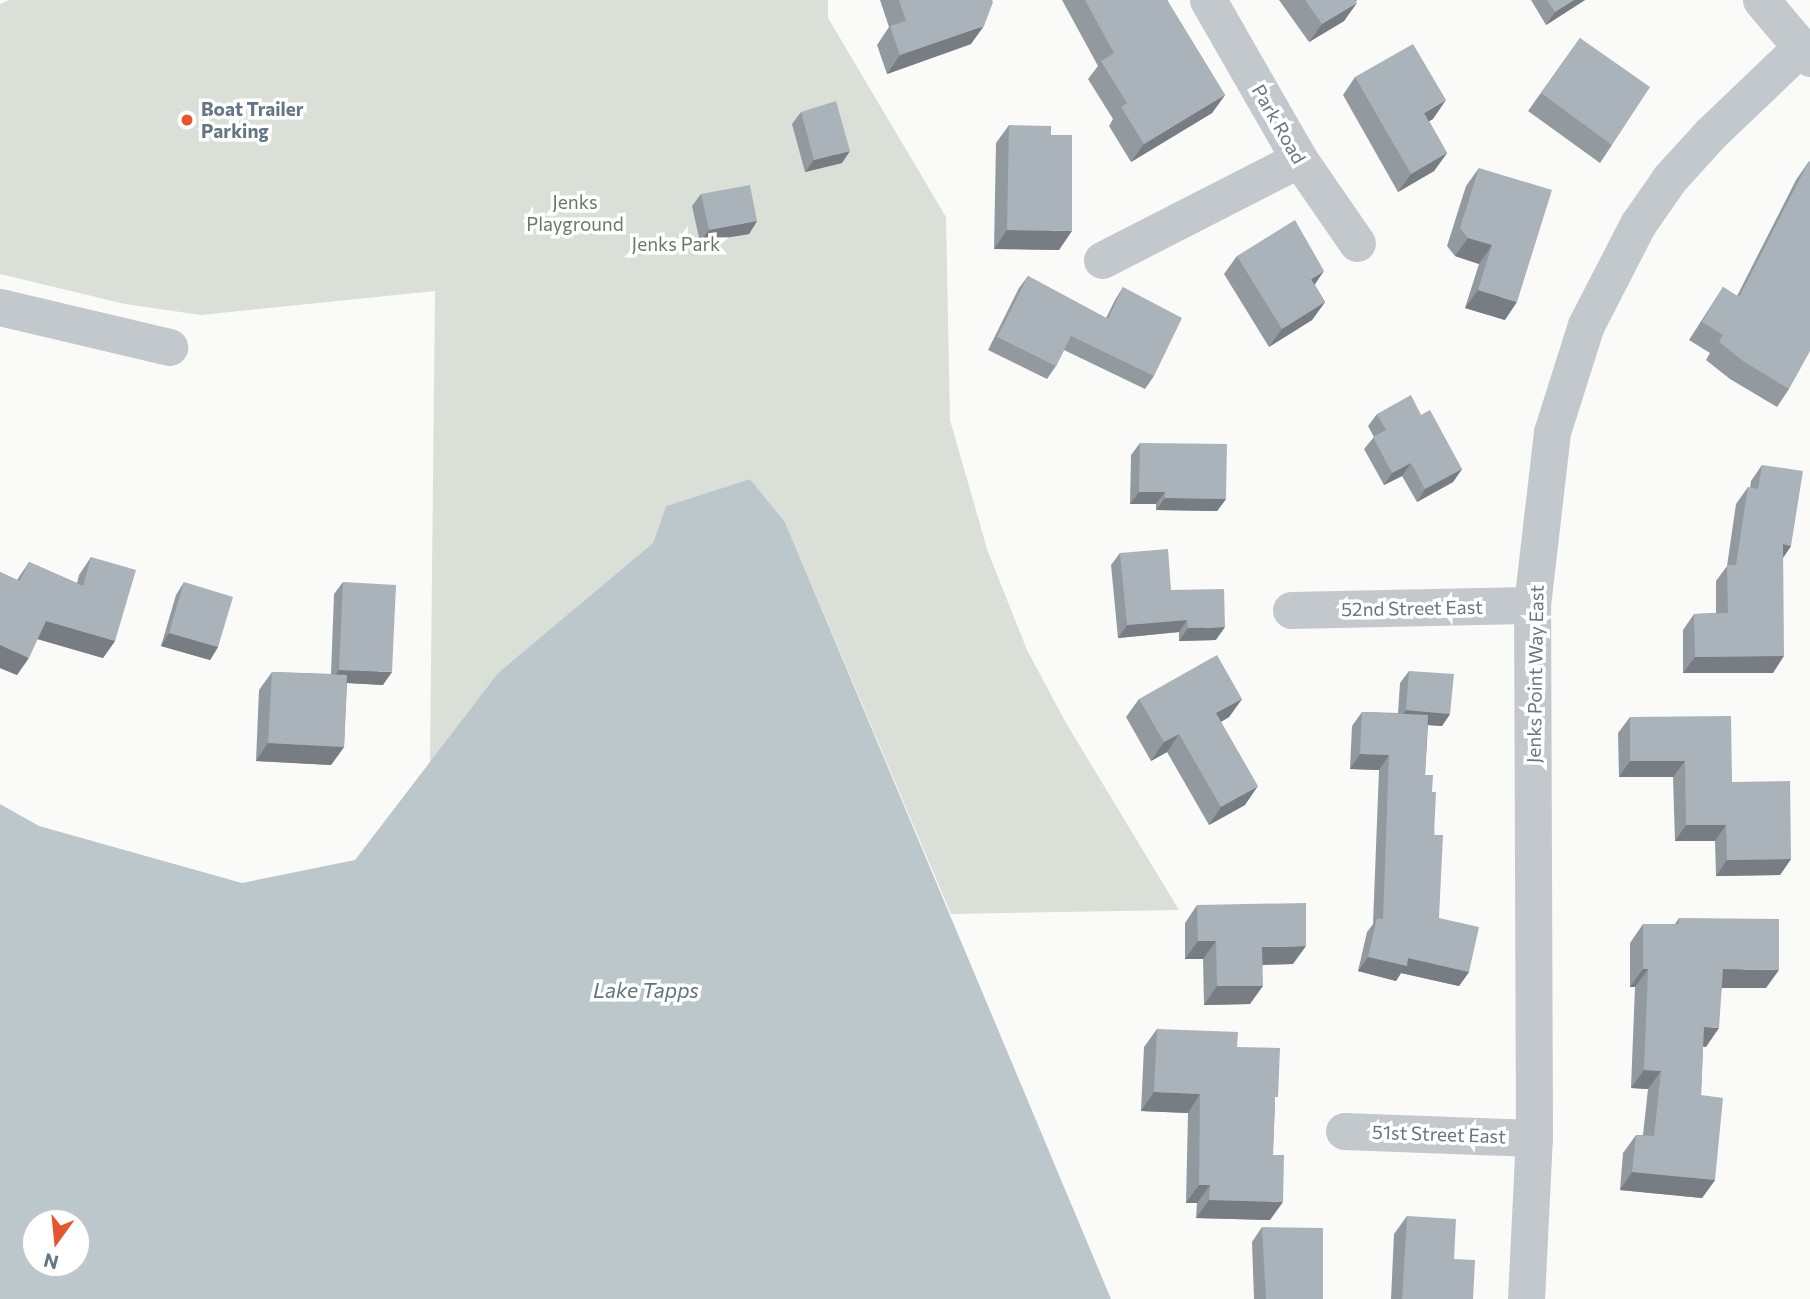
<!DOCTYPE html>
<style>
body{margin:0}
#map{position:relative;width:1810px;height:1299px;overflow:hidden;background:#fafaf8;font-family:Commissioner,sans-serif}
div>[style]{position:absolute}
.green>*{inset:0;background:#dadfd7}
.water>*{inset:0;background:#bbc7cb}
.street>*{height:37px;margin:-18.5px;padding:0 18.5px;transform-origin:18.5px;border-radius:18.5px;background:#c3c8cc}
.wall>*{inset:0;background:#929a9f}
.shaded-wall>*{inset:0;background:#777d82}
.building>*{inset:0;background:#aab3b9}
.dots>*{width:19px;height:19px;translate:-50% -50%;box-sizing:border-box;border:4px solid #fff;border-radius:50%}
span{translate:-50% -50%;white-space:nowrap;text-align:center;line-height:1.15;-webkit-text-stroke:7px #fff;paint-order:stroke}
.poi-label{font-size:19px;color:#657683;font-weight:700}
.left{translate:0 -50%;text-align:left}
.street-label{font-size:19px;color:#657683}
.park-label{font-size:19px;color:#687a64}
.water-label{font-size:21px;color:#60757c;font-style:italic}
.north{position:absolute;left:21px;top:1208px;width:70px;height:70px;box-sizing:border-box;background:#fff;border:2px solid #c1c8cd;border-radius:50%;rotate:195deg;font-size:19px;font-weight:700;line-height:28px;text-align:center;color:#657683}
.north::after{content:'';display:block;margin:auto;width:24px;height:32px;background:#e4572e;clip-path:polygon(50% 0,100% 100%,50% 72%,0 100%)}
</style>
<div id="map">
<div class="green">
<div style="clip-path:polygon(9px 0,828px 0,828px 18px,946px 217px,950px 420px,988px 552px,1027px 650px,1066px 723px,1179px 910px,951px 914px,785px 522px,750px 479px,666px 506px,653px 543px,498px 673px,430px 763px,435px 291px,201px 315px,125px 304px,0 274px,0 4px)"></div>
</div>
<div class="water">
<div style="clip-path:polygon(evenodd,750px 479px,785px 522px,1111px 1299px,0 1299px,0 804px,39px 826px,242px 883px,355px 860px,498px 673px,653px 543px,666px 506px,750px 479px,35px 1222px,77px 1222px,77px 1264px,35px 1264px,35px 1222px)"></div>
</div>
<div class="street">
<div style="left:1208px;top:0;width:183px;rotate:60.2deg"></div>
<div style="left:1299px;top:159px;width:102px;rotate:55.4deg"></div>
<div style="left:1761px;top:0;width:76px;rotate:49.8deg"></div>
<div style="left:1102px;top:260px;width:221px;rotate:-27.1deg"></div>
<div style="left:0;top:307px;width:174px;rotate:13.3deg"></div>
<div style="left:1291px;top:610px;width:241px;rotate:-1.2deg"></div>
<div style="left:1344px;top:1131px;width:190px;rotate:2.1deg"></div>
<div style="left:1526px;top:1299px;width:161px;rotate:-87.2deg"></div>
<div style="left:1534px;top:1138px;width:533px;rotate:-90.21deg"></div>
<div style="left:1532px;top:605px;width:174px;rotate:-83.4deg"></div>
<div style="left:1552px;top:432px;width:112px;rotate:-72.4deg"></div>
<div style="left:1586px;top:325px;width:114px;rotate:-62.8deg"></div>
<div style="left:1638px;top:224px;width:56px;rotate:-55.2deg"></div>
<div style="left:1670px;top:178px;width:59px;rotate:-47.7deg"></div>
<div style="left:1710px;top:134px;width:126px;rotate:-43.7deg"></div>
</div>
<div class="wall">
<div style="clip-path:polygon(880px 0,992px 0,971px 44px,887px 74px,877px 45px,889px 27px)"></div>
<div style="clip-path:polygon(1062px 0,1167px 0,1225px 95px,1212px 113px,1131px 162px,1109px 126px,1113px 119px,1088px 79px,1098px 66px)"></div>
<div style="clip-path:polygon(1279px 0,1357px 0,1344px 21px,1309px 42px)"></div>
<div style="clip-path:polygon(1531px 0,1585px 0,1546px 25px)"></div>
<div style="clip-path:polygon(1580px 38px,1612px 145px,1600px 163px,1528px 111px)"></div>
<div style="clip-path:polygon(1355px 77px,1433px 119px,1429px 121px,1447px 153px,1434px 171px,1398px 192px,1343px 95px)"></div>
<div style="clip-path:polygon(801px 112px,842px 163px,805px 172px,792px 124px)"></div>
<div style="clip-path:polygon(1009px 125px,1059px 250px,994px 249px,996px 143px)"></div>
<div style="clip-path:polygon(1809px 161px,1789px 389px,1777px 407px,1730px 379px,1706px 360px,1710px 353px,1689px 340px,1723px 287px,1737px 296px,1796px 180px)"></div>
<div style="clip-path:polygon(1479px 168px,1505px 320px,1465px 308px,1479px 264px,1455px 256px,1447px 246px,1466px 186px)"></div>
<div style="clip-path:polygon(701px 194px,757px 221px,749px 234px,700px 242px,692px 206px)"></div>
<div style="clip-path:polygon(1237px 256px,1315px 285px,1325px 302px,1312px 320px,1269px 347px,1224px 274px)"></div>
<div style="clip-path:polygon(1028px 276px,1106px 318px,1115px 300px,1123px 287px,1154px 376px,1145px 389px,1064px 350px,1056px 366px,1047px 379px,988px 350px,1019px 288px)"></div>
<div style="clip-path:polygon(1377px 414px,1421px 415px,1462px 469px,1453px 482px,1417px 502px,1402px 476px,1384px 485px,1364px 449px,1374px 437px,1368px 426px)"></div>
<div style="clip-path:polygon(1140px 443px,1226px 499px,1217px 511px,1156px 510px,1156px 504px,1130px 504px,1131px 455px)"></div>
<div style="clip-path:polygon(1762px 465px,1791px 546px,1783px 558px,1773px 673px,1683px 673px,1683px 630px,1694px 614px,1716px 613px,1716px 581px,1727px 566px,1736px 504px,1748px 487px,1750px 488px,1751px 481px)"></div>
<div style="clip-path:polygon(1120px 553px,1171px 590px,1216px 640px,1179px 641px,1179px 632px,1118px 638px,1111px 565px)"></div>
<div style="clip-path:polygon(91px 557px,115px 641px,103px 658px,37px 639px,17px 675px,0 668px,0 572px,17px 580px,29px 562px,77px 583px,79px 575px)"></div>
<div style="clip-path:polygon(184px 582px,218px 647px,210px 660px,161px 646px,176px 595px)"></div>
<div style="clip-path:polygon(343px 582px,383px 685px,347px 683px,344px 747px,331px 765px,256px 761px,259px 690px,272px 672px,331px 674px,334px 594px)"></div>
<div style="clip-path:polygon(1409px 671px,1450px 714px,1442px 726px,1428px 725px,1425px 775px,1432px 792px,1439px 918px,1469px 972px,1459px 986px,1401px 973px,1396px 981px,1358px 971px,1367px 932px,1373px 924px,1379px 770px,1350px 769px,1352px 726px,1362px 712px,1398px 713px,1400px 683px)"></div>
<div style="clip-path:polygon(1139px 699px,1242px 699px,1229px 717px,1221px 722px,1245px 805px,1209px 825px,1167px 752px,1151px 761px,1126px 717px)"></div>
<div style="clip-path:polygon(1630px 717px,1732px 782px,1791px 859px,1780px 875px,1716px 876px,1715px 841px,1675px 841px,1673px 777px,1619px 777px,1618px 733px)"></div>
<div style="clip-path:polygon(1197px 905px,1293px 964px,1263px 965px,1250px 1004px,1204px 1005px,1203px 959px,1185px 959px,1185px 923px)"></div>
<div style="clip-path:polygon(1679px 918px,1766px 988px,1722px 988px,1706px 1047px,1703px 1046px,1701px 1095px,1715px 1180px,1702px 1198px,1620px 1190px,1623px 1153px,1636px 1135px,1643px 1135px,1648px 1089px,1631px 1088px,1635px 987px,1630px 987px,1630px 943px,1643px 924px,1675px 924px)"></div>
<div style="clip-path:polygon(1157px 1029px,1237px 1047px,1275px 1103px,1270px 1220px,1196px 1218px,1197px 1203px,1186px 1203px,1188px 1113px,1141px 1111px,1144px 1047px)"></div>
<div style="clip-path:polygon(1407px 1216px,1454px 1259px,1473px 1299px,1391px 1299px,1394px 1234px)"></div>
<div style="clip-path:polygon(1262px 1227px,1323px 1299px,1254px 1299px,1252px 1242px)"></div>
</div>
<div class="shaded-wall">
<div style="clip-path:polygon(1574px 0,1585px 0,1546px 25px,1555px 12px)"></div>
<div style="clip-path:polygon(1357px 3px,1344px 21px,1309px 42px,1322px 24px)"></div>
<div style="clip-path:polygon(984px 26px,971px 44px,887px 74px,900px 55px)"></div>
<div style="clip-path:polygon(1225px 95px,1212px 113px,1131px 162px,1144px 144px)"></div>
<div style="clip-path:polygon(1446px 100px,1433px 119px,1411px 131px,1424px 113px)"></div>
<div style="clip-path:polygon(850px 151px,842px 163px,805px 172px,814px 160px)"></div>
<div style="clip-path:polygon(1447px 153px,1434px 171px,1398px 192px,1411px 174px)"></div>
<div style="clip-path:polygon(757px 221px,749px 234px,700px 242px,709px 230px)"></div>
<div style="clip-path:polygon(1007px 230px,1072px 231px,1059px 250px,994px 249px)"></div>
<div style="clip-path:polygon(1468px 238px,1492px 245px,1479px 264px,1455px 256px)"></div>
<div style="clip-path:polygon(1324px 271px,1311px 290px,1311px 279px)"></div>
<div style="clip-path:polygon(1478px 290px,1517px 302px,1505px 320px,1465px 308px)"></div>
<div style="clip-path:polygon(1325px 302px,1312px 320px,1269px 347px,1282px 329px)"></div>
<div style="clip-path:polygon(1411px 463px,1402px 476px,1384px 485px,1392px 473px)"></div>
<div style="clip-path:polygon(1462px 469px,1453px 482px,1417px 502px,1425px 489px)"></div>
<div style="clip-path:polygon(1139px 492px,1165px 492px,1156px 504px,1130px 504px)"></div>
<div style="clip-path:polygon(1165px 498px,1226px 499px,1217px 511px,1156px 510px)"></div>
<div style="clip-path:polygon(1783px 544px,1791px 546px,1780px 562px)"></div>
<div style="clip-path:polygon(1187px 620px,1179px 632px,1118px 638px,1127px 625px)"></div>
<div style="clip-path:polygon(46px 621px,115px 641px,103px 658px,34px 638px)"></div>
<div style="clip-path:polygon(1225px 627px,1216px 640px,1179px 641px,1188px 628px)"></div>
<div style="clip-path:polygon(169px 633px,218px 647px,210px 660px,161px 646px)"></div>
<div style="clip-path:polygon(0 645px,29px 658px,17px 675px,0 668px)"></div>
<div style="clip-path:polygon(1784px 656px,1773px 673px,1683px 673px,1695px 657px)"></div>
<div style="clip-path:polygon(339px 670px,392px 672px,383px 685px,330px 682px)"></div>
<div style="clip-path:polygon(1242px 699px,1229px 717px,1203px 732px,1216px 713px)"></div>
<div style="clip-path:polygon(1406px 710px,1450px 714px,1442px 726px,1397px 723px)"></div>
<div style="clip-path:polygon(1179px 734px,1167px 752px,1151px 761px,1164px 742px)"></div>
<div style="clip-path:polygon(268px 743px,344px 747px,331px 765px,256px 761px)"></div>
<div style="clip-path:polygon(1360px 754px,1389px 755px,1379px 770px,1350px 769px)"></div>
<div style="clip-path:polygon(1630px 761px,1685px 761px,1673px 777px,1619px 777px)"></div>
<div style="clip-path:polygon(1258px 786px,1245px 805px,1209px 825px,1221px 807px)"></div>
<div style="clip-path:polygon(1686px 825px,1726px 825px,1715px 841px,1675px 841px)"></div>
<div style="clip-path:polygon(1791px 859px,1780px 875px,1716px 876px,1727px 860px)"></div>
<div style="clip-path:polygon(1198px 941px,1216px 941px,1203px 959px,1185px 959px)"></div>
<div style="clip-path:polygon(1306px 946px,1293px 964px,1249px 965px,1262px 947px)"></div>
<div style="clip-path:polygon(1368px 957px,1408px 958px,1469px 972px,1459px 986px,1401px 973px,1396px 981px,1358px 971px)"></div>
<div style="clip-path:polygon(1643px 969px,1648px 969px,1635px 987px,1630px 987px)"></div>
<div style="clip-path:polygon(1723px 969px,1779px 970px,1766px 988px,1710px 988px)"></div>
<div style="clip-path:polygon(1217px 986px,1263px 986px,1250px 1004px,1204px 1005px)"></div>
<div style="clip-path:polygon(1704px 1027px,1719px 1028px,1706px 1047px,1692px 1045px)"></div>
<div style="clip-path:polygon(1644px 1070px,1661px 1071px,1648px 1089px,1631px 1088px)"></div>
<div style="clip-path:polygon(1154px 1092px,1200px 1094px,1188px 1113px,1141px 1111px)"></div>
<div style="clip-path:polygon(1632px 1172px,1715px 1180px,1702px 1198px,1620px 1190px)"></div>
<div style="clip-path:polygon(1199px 1185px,1210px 1185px,1197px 1203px,1186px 1203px)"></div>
<div style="clip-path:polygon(1209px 1200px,1283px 1202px,1270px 1220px,1196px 1218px)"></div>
</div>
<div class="building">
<div style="clip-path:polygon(899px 0,992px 0,993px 2px,984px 26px,900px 55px,890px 26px,906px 21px)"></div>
<div style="clip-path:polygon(1085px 0,1167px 0,1225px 95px,1144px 144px,1121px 107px,1127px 103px,1101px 61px,1114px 53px)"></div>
<div style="clip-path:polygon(1305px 0,1355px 0,1357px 3px,1322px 24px)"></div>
<div style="clip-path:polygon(1547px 0,1574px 0,1555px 12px)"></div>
<div style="clip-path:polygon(1580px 38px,1650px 87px,1612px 145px,1541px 93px)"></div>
<div style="clip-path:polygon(1413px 44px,1446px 100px,1424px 113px,1447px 153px,1411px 174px,1355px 77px)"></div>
<div style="clip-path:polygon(836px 101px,850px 151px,814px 160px,801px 112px)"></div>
<div style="clip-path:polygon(1009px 125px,1051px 126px,1051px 135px,1072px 135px,1072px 231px,1007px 230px)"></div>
<div style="clip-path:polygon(1809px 161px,1810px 162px,1810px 351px,1789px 389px,1743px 361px,1719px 342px,1723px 335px,1702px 322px,1723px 287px,1739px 297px)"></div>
<div style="clip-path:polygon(1479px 168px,1552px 190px,1517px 302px,1478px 290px,1492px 245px,1468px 238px,1460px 228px)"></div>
<div style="clip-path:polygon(750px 185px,757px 221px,709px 230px,701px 194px)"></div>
<div style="clip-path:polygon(1295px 220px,1324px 271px,1311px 279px,1325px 302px,1282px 329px,1237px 256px)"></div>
<div style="clip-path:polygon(1028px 276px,1108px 319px,1123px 287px,1182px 318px,1154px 376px,1071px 336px,1056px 366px,997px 337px)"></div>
<div style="clip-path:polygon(1411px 395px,1421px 415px,1430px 410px,1462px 469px,1425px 489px,1411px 463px,1392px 473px,1373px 437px,1386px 430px,1377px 414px)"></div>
<div style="clip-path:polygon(1140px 443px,1227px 444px,1226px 499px,1165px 498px,1165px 492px,1139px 492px)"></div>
<div style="clip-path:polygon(1762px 465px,1803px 471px,1791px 546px,1783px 544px,1784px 656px,1695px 657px,1694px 614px,1728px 613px,1727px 565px,1736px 565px,1748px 487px,1758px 489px)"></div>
<div style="clip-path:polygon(1168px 549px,1171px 590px,1224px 589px,1225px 627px,1188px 628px,1187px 620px,1127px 625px,1120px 553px)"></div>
<div style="clip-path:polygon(91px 557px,136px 570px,115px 641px,46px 621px,29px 658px,0 645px,0 572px,20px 581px,29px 562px,83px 586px)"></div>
<div style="clip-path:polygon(184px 582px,233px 597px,218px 647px,169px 633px)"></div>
<div style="clip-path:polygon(343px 582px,396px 585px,392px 672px,339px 670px)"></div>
<div style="clip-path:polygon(1217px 655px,1242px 699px,1216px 713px,1258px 786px,1221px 807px,1179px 734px,1164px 742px,1139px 699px)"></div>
<div style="clip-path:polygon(1409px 671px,1454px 674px,1450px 714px,1406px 710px)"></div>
<div style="clip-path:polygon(272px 672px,347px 675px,344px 747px,268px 743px)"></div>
<div style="clip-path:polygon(1362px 712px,1428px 715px,1425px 775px,1433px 775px,1432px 792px,1436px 792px,1434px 835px,1443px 835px,1439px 918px,1479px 927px,1469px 972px,1408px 958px,1407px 966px,1368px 957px,1377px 918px,1383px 919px,1389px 755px,1360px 754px)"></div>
<div style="clip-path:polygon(1731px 716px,1732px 782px,1790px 781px,1791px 859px,1727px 860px,1726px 825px,1686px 825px,1685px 761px,1630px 761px,1630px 717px)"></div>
<div style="clip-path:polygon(1306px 903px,1306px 946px,1262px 947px,1263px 986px,1217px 986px,1216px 941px,1198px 941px,1197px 905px)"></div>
<div style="clip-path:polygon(1679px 918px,1779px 919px,1779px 970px,1723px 969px,1719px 1028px,1704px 1027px,1701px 1095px,1723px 1098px,1715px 1180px,1632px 1172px,1636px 1135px,1654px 1136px,1661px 1071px,1644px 1070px,1648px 969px,1643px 969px,1643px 924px,1679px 924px)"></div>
<div style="clip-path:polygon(1157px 1029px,1238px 1032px,1237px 1047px,1280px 1048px,1278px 1097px,1275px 1097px,1273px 1155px,1284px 1155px,1283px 1202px,1209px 1200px,1210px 1185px,1199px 1185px,1200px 1094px,1154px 1092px)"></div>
<div style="clip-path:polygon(1407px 1216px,1456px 1219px,1454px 1259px,1475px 1260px,1473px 1299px,1402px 1299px)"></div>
<div style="clip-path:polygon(1262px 1227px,1323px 1228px,1323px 1299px,1266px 1299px)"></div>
</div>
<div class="dots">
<div style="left:187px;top:120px;background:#e4572e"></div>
</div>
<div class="poi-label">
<span class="left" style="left:201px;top:120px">Boat Trailer<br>Parking</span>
</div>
<div class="street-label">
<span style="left:1279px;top:124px;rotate:60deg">Park Road</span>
<span style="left:1412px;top:608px;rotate:-1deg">52nd Street East</span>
<span style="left:1535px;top:674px;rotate:-89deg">Jenks Point Way East</span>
<span style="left:1439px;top:1134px;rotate:2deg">51st Street East</span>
</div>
<div class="park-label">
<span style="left:575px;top:213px">Jenks<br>Playground</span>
<span style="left:676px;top:244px">Jenks Park</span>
</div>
<div class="water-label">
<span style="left:646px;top:990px">Lake Tapps</span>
</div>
<div class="north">N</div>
</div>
